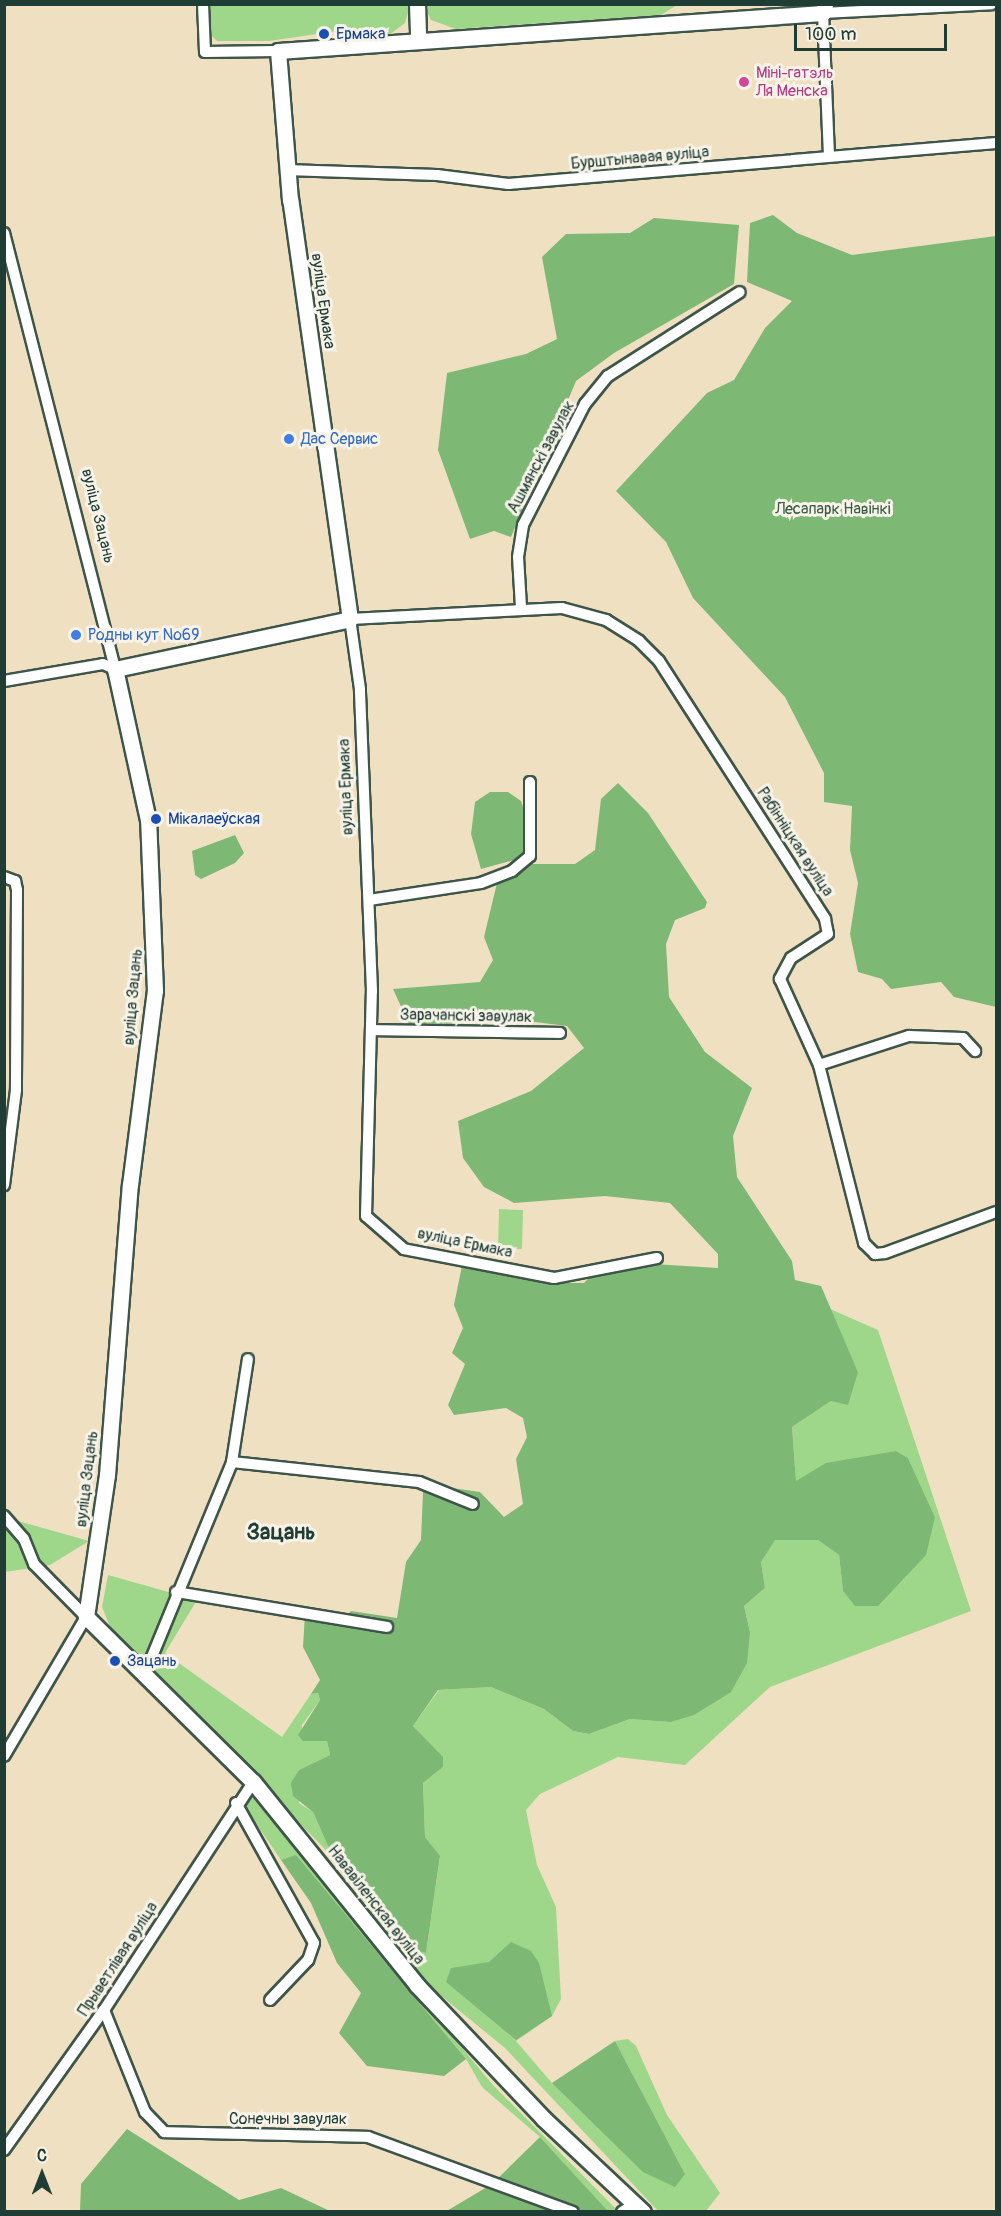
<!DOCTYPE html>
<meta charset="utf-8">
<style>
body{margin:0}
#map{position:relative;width:1001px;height:2216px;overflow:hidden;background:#f0e0c2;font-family:Pangolin,sans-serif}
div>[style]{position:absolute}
.green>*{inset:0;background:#9ed789}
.forest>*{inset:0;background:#7eb875}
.roads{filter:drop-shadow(2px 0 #3e5549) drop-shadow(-2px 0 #3e5549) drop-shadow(0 2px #3e5549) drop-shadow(0 -2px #3e5549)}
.street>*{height:10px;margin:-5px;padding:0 5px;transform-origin:5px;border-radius:5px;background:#fff}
.secondary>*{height:15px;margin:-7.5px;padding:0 7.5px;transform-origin:7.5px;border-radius:7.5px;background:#fff}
.dots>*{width:16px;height:16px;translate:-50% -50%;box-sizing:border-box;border:3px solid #f7f3e8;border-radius:50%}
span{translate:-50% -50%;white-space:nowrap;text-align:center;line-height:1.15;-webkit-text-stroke:6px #f7f3e8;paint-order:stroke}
.transit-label{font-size:16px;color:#164399}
.left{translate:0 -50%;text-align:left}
.hotel-label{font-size:16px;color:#b23c85}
.street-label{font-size:16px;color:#1f3d34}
.shop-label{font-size:16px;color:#366cbe}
.park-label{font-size:16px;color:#385c45}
.district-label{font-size:22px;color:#1f3d34;font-weight:700}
.frame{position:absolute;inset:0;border:6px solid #1f3d34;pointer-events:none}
.north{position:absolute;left:12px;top:2144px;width:60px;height:60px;-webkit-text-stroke:4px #f7f3e8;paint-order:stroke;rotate:0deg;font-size:16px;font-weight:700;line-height:24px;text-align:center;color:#1f3d34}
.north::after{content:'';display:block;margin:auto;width:21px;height:27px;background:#1f3d34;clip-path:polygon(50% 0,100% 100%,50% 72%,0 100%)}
.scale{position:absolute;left:794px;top:24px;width:153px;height:27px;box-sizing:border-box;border:3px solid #1f3d34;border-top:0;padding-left:8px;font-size:18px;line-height:21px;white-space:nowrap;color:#1f3d34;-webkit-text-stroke:4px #f7f3e8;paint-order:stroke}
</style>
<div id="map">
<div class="green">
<div style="clip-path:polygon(208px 5px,410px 5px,405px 23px,389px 35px,351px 29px,269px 41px,217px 41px,210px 34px)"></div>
<div style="clip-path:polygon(424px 5px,677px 5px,661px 15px,456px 29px,431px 20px)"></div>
<div style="clip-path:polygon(499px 1209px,523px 1210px,522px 1249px,498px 1248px)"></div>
<div style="clip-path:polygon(830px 1309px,878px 1330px,971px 1611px,770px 1687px,685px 1765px,618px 1757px,540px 1794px,526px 1810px,537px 1865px,556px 1907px,561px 1999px,552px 2016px,516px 2041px,552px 2083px,685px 2174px,615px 2041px,628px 2039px,636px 2046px,667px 2115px,720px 2193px,706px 2211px,659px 2212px,505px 2048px,423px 1981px,324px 1848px,113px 1634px,102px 1607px,108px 1575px,197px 1600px,165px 1653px,282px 1737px,311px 1694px,318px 1693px,320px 1700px,302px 1725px,303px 1741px,327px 1741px,330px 1755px,299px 1770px,299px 1803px,313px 1812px,328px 1846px,417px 1951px,426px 1953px,440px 1857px,425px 1837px,423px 1783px,443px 1767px,442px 1757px,413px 1726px,439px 1690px,491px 1687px,544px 1709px,573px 1731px,589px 1734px,630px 1719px,670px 1722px,750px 1632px,744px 1606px,765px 1588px,761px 1562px,774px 1540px,818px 1540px,839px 1555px,843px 1591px,935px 1517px,908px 1458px,895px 1451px,796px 1482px,792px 1427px,831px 1401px,858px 1372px)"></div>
<div style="clip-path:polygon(4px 1517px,89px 1541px,50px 1565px,5px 1572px)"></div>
<div style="clip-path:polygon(246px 1790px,493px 2085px,618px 2211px,608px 2211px,540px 2137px,482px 2087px,466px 2059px,296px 1856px,281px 1860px,240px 1800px)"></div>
</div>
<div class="forest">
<div style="clip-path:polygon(773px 215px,797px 233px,852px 255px,996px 236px,996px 1007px,954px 997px,941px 982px,891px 989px,882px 979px,858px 972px,850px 934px,858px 883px,850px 850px,852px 806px,824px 802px,824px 773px,785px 697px,693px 598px,666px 542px,616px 491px,707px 393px,734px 380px,765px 328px,792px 301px,747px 282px,750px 223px)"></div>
<div style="clip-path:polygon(654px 218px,739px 225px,734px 284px,614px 353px,576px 381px,511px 537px,494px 531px,470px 539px,438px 450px,447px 373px,526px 354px,557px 339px,542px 257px,566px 234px,630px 233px)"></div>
<div style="clip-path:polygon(618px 783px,648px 813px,707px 902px,705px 908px,675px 920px,666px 944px,669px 997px,705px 1052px,752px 1088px,733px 1136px,737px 1177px,792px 1261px,795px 1280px,821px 1286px,858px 1372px,848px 1405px,831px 1401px,792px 1427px,796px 1481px,826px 1463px,896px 1451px,908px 1458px,935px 1517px,926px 1555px,878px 1606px,855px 1606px,843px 1591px,839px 1555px,818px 1540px,775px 1540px,761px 1562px,765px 1588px,744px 1606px,750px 1632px,747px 1663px,731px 1692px,694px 1715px,670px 1722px,630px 1719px,589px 1734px,573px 1731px,544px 1709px,491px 1687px,438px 1690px,413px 1726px,443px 1757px,443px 1767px,423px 1783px,425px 1837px,440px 1856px,426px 1953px,417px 1951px,328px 1846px,313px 1812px,293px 1796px,291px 1783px,299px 1770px,330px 1755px,327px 1741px,303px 1741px,298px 1735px,320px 1700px,318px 1693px,311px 1694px,320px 1680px,303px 1647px,305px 1614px,343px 1620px,351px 1611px,397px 1618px,406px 1562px,421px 1540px,423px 1492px,410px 1482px,480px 1492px,504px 1517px,523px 1504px,516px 1459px,527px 1437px,523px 1418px,506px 1408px,454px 1415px,448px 1405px,465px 1364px,452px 1353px,463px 1328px,454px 1305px,463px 1261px,545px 1283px,584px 1283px,605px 1261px,718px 1268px,718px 1254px,670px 1203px,605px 1196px,514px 1203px,484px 1187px,463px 1158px,458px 1121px,531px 1091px,584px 1048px,567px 1026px,519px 1020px,410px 1026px,393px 989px,480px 982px,493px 960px,484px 937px,497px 883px,531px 864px,575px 864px,595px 850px,601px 799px)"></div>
<div style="clip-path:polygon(490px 792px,508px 792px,521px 801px,530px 828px,526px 849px,514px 860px,481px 869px,471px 834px,475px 802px)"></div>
<div style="clip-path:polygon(235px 835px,244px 853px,235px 863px,201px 879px,195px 875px,192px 851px)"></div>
<div style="clip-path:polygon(296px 1855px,466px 2059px,444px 2076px,367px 2066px,339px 2033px,361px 1993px,337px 1963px,311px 1903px,281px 1860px)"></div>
<div style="clip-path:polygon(511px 1942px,531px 1951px,539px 1963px,552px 2016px,516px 2040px,446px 1982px,451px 1968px,489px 1962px)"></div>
<div style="clip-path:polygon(615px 2041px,685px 2174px,675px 2187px,643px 2172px,552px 2083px)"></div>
<div style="clip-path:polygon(127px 2129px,239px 2200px,281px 2188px,330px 2211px,80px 2211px,81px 2184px)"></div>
<div style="clip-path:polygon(540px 2137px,608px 2211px,445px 2212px,492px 2184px)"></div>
</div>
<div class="roads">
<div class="street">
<div style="left:203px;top:4px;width:48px;rotate:87.6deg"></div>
<div style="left:205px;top:52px;width:73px;rotate:-0.8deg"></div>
<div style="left:829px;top:156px;width:143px;rotate:-92.4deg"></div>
<div style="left:823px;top:13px;width:169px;rotate:-3deg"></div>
<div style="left:286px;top:170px;width:151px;rotate:1.9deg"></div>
<div style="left:437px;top:175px;width:72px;rotate:7.2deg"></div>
<div style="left:508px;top:184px;width:490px;rotate:-4.8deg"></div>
<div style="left:4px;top:233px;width:450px;rotate:75.7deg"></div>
<div style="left:521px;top:607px;width:50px;rotate:-93.4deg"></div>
<div style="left:518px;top:557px;width:32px;rotate:-81deg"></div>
<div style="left:523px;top:525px;width:136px;rotate:-62.9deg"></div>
<div style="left:585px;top:404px;width:36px;rotate:-51deg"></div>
<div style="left:608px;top:376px;width:156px;rotate:-32.5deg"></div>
<div style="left:4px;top:681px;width:100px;rotate:-9.7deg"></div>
<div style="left:103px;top:664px;width:13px;rotate:23deg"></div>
<div style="left:4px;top:877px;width:12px;rotate:20deg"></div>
<div style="left:15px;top:881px;width:9px;rotate:77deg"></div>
<div style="left:17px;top:890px;width:200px;rotate:90.3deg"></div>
<div style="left:16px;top:1090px;width:96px;rotate:97.2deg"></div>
<div style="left:369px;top:900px;width:113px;rotate:-8.6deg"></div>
<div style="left:481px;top:883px;width:33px;rotate:-21deg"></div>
<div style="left:512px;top:871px;width:23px;rotate:-40deg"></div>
<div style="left:530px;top:856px;width:74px;rotate:-90deg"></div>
<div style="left:371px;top:1030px;width:189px;rotate:0.9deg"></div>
<div style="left:819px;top:1065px;width:95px;rotate:-17.9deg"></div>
<div style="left:909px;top:1036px;width:54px;rotate:2.1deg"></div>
<div style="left:963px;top:1038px;width:18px;rotate:47deg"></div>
<div style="left:657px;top:1258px;width:105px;rotate:169deg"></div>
<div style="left:554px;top:1278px;width:153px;rotate:-169.1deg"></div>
<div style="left:404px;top:1249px;width:50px;rotate:-139deg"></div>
<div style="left:366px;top:1216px;width:225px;rotate:-88.5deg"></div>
<div style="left:372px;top:991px;width:302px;rotate:-92.3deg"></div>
<div style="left:360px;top:689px;width:71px;rotate:-98.1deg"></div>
<div style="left:350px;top:619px;width:212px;rotate:-3deg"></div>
<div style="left:562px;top:608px;width:46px;rotate:15.3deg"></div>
<div style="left:606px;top:620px;width:39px;rotate:32deg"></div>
<div style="left:639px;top:641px;width:28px;rotate:45deg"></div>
<div style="left:659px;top:661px;width:307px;rotate:57.2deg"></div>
<div style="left:825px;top:919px;width:15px;rotate:79deg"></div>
<div style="left:828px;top:934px;width:44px;rotate:147deg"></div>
<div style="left:791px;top:958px;width:24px;rotate:118deg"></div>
<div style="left:780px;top:979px;width:94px;rotate:65.6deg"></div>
<div style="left:819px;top:1065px;width:184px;rotate:75.8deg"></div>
<div style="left:864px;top:1243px;width:16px;rotate:45deg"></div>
<div style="left:875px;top:1254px;width:10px;rotate:-6deg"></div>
<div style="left:885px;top:1253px;width:118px;rotate:-20.3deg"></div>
<div style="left:232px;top:1462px;width:188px;rotate:6.1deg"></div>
<div style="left:419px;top:1482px;width:58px;rotate:22.2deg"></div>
<div style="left:4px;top:1516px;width:30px;rotate:49deg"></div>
<div style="left:24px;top:1539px;width:27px;rotate:68deg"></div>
<div style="left:34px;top:1564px;width:74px;rotate:45.5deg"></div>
<div style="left:86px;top:1617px;width:161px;rotate:120.5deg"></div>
<div style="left:176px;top:1592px;width:214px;rotate:9.4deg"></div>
<div style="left:144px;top:1676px;width:231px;rotate:-67.6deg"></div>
<div style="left:232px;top:1462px;width:104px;rotate:-81.2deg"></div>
<div style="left:236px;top:1803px;width:160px;rotate:60.9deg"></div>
<div style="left:314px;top:1943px;width:18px;rotate:109deg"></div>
<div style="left:308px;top:1960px;width:55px;rotate:133.5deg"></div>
<div style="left:104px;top:2010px;width:110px;rotate:68.1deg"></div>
<div style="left:145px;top:2112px;width:28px;rotate:46deg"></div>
<div style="left:164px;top:2132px;width:204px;rotate:1.4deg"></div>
<div style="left:368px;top:2137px;width:218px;rotate:20.1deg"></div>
<div style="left:4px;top:2150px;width:172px;rotate:-54.5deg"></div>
<div style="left:104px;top:2010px;width:272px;rotate:-56.8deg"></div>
<div style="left:622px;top:2212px;width:14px;rotate:-34deg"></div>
</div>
<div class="secondary">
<div style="left:417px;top:4px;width:37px;rotate:88deg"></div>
<div style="left:643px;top:2212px;width:137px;rotate:-136.8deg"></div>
<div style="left:543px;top:2118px;width:183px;rotate:-133.5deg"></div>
<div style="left:417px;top:1985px;width:261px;rotate:-128.9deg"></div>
<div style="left:253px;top:1782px;width:235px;rotate:-135.3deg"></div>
<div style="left:86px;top:1617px;width:144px;rotate:-81.6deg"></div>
<div style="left:107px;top:1475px;width:291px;rotate:-85.5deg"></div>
<div style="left:130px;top:1185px;width:196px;rotate:-82.7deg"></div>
<div style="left:155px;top:991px;width:171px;rotate:-92.3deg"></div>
<div style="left:148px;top:820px;width:155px;rotate:-102.3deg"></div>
<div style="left:115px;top:669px;width:240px;rotate:-12deg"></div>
<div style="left:350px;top:619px;width:423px;rotate:-98.1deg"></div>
<div style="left:290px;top:200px;width:149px;rotate:-94.6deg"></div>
<div style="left:278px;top:51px;width:546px;rotate:-3.99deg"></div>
<div style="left:823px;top:13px;width:9px;rotate:-77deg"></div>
</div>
</div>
<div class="dots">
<div style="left:324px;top:34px;background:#1a4fb4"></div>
<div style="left:744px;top:82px;background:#d1479c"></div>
<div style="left:289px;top:439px;background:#3f7fe0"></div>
<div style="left:76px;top:635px;background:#3f7fe0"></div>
<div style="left:156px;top:819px;background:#1a4fb4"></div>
<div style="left:115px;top:1661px;background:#1a4fb4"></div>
</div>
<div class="transit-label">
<span class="left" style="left:336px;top:34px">Ермака</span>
<span class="left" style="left:168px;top:819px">Мікалаеўская</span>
<span class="left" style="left:127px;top:1661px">Зацань</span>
</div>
<div class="hotel-label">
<span class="left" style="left:756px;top:82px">Міні-гатэль<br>Ля Менска</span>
</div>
<div class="street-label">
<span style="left:640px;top:158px;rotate:-5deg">Бурштынавая вуліца</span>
<span style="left:323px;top:301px;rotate:82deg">вуліца Ермака</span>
<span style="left:541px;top:457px;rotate:-62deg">Ашмянскі завулак</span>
<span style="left:98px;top:516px;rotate:76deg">вуліца Зацань</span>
<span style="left:346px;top:787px;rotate:-92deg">вуліца Ермака</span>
<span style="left:795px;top:842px;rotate:57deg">Рабінніцкая вуліца</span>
<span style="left:133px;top:997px;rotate:-85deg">вуліца Зацань</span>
<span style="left:466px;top:1016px;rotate:1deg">Зарачанскі завулак</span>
<span style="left:465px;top:1243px;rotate:12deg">вуліца Ермака</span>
<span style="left:87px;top:1479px;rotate:-83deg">вуліца Зацань</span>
<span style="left:376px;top:1905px;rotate:52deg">Нававіленская вуліца</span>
<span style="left:118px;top:1959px;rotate:-57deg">Прыветлівая вуліца</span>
<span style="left:288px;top:2119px">Сонечны завулак</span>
</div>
<div class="shop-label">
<span class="left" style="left:301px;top:439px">Дас Сервис</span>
<span class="left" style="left:88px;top:635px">Родны кут №69</span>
</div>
<div class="park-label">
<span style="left:833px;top:509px">Лесапарк Навінкі</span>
</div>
<div class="district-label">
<span style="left:281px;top:1533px">Зацань</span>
</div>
<div class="frame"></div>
<div class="north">С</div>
<div class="scale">100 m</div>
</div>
